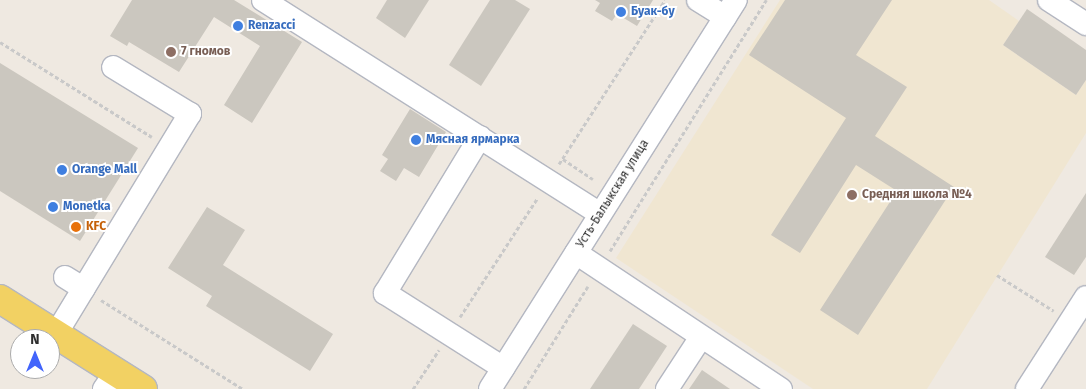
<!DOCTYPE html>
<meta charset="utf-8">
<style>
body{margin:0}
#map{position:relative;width:1086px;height:389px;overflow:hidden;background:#efe9e1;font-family:"Fira Sans",sans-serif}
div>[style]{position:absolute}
.education>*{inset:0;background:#f0e6d1}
.building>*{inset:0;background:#cbc7bf}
.path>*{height:3px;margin-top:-1.5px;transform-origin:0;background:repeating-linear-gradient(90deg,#c9c9c9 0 4px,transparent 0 6.5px)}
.roads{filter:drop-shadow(1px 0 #b4b7c1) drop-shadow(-1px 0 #b4b7c1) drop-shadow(0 1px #b4b7c1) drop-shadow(0 -1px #b4b7c1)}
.minor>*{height:22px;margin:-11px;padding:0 11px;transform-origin:11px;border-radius:11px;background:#fff}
.major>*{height:28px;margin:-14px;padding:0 14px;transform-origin:14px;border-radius:14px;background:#f2d163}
.dots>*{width:14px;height:14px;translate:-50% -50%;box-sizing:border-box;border:2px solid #fff;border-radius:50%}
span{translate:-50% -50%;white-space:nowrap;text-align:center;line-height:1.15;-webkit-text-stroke:4px #fff;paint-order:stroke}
.shop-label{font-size:12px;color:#366cbe;font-weight:700}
.left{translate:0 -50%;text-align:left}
.education-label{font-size:12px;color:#785e54;font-weight:700}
.street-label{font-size:12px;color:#2e2e2e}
.food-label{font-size:12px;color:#c56008;font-weight:700}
.north{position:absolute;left:10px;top:329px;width:50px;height:50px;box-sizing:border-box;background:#fff;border:1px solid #ababab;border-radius:50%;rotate:0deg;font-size:14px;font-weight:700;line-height:20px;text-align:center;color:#2e2e2e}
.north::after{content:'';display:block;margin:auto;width:18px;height:22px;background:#4264fb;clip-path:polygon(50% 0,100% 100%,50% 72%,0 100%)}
</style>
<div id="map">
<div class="education">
<div style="clip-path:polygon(780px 0,989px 0,1019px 21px,1003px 45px,1076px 95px,1086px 80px,1086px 133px,927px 389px,813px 389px,616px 258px)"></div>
</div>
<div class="building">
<div style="clip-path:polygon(132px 0,234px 0,302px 42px,252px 123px,224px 105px,260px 46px,214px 17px,179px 72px,129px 42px,127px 46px,110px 36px)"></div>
<div style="clip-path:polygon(387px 0,429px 0,405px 38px,376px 18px)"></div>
<div style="clip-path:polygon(490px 0,515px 0,530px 9px,481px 86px,449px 65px)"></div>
<div style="clip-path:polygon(595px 0,653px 0,637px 26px,617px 14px,612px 21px,595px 11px,600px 3px)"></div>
<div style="clip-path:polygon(785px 0,892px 0,856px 55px,907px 87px,875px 136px,954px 187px,858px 335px,820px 310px,897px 191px,856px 165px,800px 253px,771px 235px,846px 118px,749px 55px)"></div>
<div style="clip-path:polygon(1027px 9px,1086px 50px,1086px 80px,1076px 95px,1003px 45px)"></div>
<div style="clip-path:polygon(0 63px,138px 148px,80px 241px,0 191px)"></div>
<div style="clip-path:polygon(410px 109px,446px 132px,419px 177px,404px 168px,396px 181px,380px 171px,388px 159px,382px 155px)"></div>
<div style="clip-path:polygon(1086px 193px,1086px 257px,1074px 275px,1045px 257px)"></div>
<div style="clip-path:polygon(207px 207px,245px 230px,223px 265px,333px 334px,310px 371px,206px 306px,212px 296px,168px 268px)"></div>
<div style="clip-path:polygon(633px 324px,667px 346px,639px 389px,590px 389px)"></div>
<div style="clip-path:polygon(702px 370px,730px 389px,689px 389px)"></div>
</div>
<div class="path">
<div style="left:0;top:42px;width:179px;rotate:32deg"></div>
<div style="left:563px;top:159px;width:36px;rotate:34deg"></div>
<div style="left:559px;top:164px;width:195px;rotate:-57.1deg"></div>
<div style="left:610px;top:251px;width:296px;rotate:-58.1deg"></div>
<div style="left:997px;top:275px;width:67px;rotate:32.3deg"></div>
<div style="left:101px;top:300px;width:168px;rotate:32.1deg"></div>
<div style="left:460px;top:317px;width:141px;rotate:-56.9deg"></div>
<div style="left:413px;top:389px;width:47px;rotate:-56.3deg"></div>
<div style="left:524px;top:389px;width:121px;rotate:-58.1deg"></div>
</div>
<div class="roads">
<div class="minor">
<div style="left:263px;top:0;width:399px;rotate:32.4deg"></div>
<div style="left:698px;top:0;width:32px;rotate:32deg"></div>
<div style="left:1049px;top:0;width:44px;rotate:33deg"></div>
<div style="left:480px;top:137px;width:183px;rotate:121.3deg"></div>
<div style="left:385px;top:293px;width:140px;rotate:32.4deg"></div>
<div style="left:576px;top:253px;width:246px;rotate:33.6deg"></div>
<div style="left:65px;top:277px;width:22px;rotate:32deg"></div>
<div style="left:56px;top:334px;width:258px;rotate:-58.7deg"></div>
<div style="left:190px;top:114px;width:90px;rotate:-148.6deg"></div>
<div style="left:104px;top:389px;width:21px;rotate:-55deg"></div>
<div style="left:490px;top:389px;width:460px;rotate:-57.7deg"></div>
<div style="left:667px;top:389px;width:62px;rotate:-56.8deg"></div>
<div style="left:1027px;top:389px;width:109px;rotate:-57.3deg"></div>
</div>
<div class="major">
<div style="left:0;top:299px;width:169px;rotate:32.2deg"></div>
</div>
</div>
<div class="dots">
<div style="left:621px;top:12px;background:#3f7fe0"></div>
<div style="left:238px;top:26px;background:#3f7fe0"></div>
<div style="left:171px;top:52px;background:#8d6e63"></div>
<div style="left:416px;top:140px;background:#3f7fe0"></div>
<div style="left:62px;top:170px;background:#3f7fe0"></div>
<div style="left:852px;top:195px;background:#8d6e63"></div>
<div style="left:53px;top:207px;background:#3f7fe0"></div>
<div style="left:76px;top:227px;background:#e8710a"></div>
</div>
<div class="shop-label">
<span class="left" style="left:631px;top:12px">Буак-бу</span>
<span class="left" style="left:248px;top:26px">Renzacci</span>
<span class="left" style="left:426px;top:140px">Мясная ярмарка</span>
<span class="left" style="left:72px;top:170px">Orange Mall</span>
<span class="left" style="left:63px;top:207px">Monetka</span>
</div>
<div class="education-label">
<span class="left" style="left:181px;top:52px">7 гномов</span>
<span class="left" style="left:862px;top:195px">Средняя школа №4</span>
</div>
<div class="street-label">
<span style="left:613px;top:194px;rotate:-58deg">Усть-Балыкская улица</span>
</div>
<div class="food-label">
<span class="left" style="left:86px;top:227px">KFC</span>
</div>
<div class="north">N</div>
</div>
